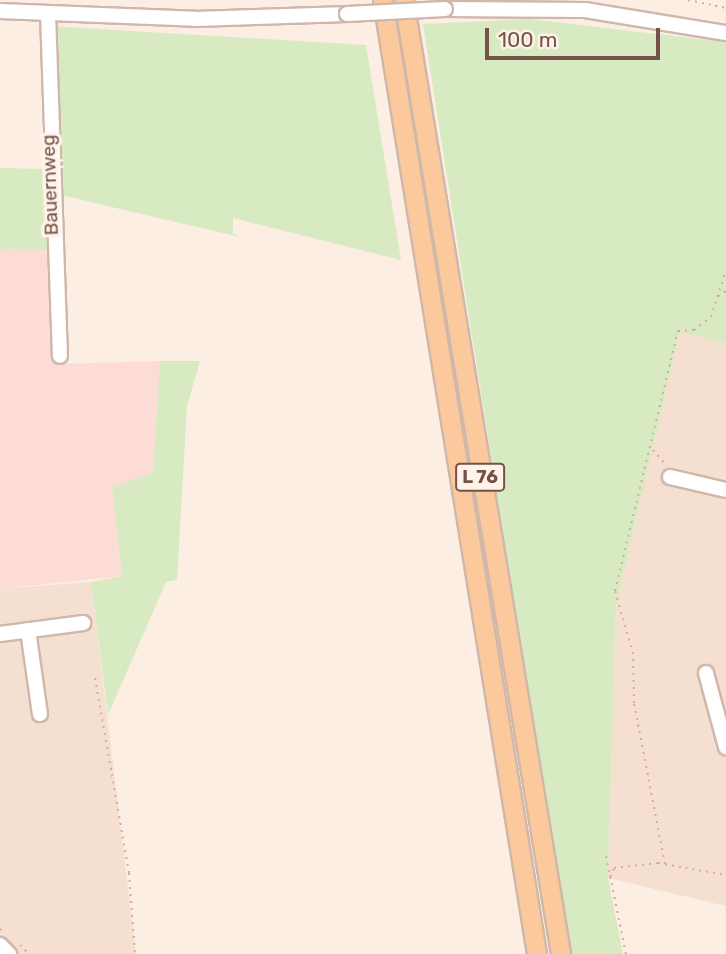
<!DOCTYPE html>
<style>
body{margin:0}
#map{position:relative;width:726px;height:954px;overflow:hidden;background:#fceee3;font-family:Rubik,sans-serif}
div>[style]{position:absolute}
.residential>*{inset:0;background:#f4dfd1}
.commercial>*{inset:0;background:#fddcd6}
.green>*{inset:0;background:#d8eac1}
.path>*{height:2px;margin-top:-1px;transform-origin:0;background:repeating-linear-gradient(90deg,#d7ab9e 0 2px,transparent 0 7px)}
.roads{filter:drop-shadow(2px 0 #d0b7ac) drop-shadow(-2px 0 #d0b7ac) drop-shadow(0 2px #d0b7ac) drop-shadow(0 -2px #d0b7ac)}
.minor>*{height:14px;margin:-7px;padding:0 7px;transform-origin:7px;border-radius:7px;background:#fff}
.major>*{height:18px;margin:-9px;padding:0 9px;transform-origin:9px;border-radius:9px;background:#fbc99b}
.bridges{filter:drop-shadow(2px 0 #d0b7ac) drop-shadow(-2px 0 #d0b7ac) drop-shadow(0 2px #d0b7ac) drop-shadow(0 -2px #d0b7ac)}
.minor-bridge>*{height:14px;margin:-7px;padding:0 7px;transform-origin:7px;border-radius:7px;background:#fff}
span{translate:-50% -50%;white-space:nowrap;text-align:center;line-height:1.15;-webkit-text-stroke:7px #fff3e9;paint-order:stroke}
.shield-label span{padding:2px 5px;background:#fff3e9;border:2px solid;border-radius:5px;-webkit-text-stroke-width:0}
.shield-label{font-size:18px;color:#745249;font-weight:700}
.street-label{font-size:19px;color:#745249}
.scale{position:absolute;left:485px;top:28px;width:175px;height:32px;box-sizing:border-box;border:4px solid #745249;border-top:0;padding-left:9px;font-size:21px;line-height:24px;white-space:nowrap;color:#745249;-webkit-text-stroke:5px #fff3e9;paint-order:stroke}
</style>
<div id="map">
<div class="residential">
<div style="clip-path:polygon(680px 331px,726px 343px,726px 906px,608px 878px,616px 606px)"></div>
<div style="clip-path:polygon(91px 582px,136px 954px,0 954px,0 589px)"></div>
</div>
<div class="commercial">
<div style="clip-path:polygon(0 249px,49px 250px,58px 364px,160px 361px,153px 473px,112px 488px,122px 576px,0 589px)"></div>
</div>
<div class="green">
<div style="clip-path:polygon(529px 19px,726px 42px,726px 343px,680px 332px,616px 606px,608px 878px,623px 954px,569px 954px,423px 24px)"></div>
<div style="clip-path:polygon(50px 26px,366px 45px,401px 260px,233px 218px,233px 233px,240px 237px,52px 193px)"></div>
<div style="clip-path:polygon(0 168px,47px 169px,49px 250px,0 249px)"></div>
<div style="clip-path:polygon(160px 361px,200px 361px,187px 406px,177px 580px,166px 582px,108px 715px,91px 582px,122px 576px,112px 488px,153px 472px)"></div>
</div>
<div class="path">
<div style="left:688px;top:0;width:39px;rotate:12deg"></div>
<div style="left:718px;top:296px;width:9px;rotate:-32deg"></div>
<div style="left:653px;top:450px;width:21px;rotate:49deg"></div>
<div style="left:95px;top:678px;width:198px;rotate:80.1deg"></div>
<div style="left:129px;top:873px;width:81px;rotate:85.8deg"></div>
<div style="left:606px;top:856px;width:100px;rotate:78.5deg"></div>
<div style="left:665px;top:864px;width:164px;rotate:-100.9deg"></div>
<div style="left:634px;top:703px;width:49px;rotate:-91.2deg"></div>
<div style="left:633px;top:654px;width:66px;rotate:-105.9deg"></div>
<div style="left:615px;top:591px;width:268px;rotate:-76.4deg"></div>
<div style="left:678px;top:331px;width:16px;rotate:-4deg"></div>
<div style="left:694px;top:330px;width:21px;rotate:-37deg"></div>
<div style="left:711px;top:317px;width:49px;rotate:-72.3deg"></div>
<div style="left:610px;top:877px;width:10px;rotate:-66deg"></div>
<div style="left:614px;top:868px;width:44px;rotate:-6.5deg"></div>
<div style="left:658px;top:863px;width:69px;rotate:10deg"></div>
<div style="left:0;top:929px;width:6px;rotate:39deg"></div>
<div style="left:20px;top:945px;width:13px;rotate:45deg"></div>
</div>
<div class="roads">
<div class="minor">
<div style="left:445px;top:9px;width:140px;rotate:0.4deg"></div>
<div style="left:585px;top:10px;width:143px;rotate:9.3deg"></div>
<div style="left:0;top:11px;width:195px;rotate:2.3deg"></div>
<div style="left:195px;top:19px;width:152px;rotate:-1.9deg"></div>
<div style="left:48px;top:14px;width:342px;rotate:88deg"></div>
<div style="left:670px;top:477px;width:57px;rotate:13.1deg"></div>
<div style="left:28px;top:630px;width:85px;rotate:81.9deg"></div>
<div style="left:0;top:634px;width:84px;rotate:-7.5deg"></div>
<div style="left:706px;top:673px;width:77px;rotate:74.9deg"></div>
<div style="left:0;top:945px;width:13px;rotate:45deg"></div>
</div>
<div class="major">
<div style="left:383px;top:0;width:966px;rotate:80.83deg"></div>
<div style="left:404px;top:0;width:967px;rotate:80.65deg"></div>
</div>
</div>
<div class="bridges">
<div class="minor-bridge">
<div style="left:347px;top:14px;width:98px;rotate:-2.9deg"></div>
</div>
</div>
<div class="shield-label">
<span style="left:480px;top:477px">L 76</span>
</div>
<div class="street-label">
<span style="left:50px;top:185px;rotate:-92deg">Bauernweg</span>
</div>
<div class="scale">100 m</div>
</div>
